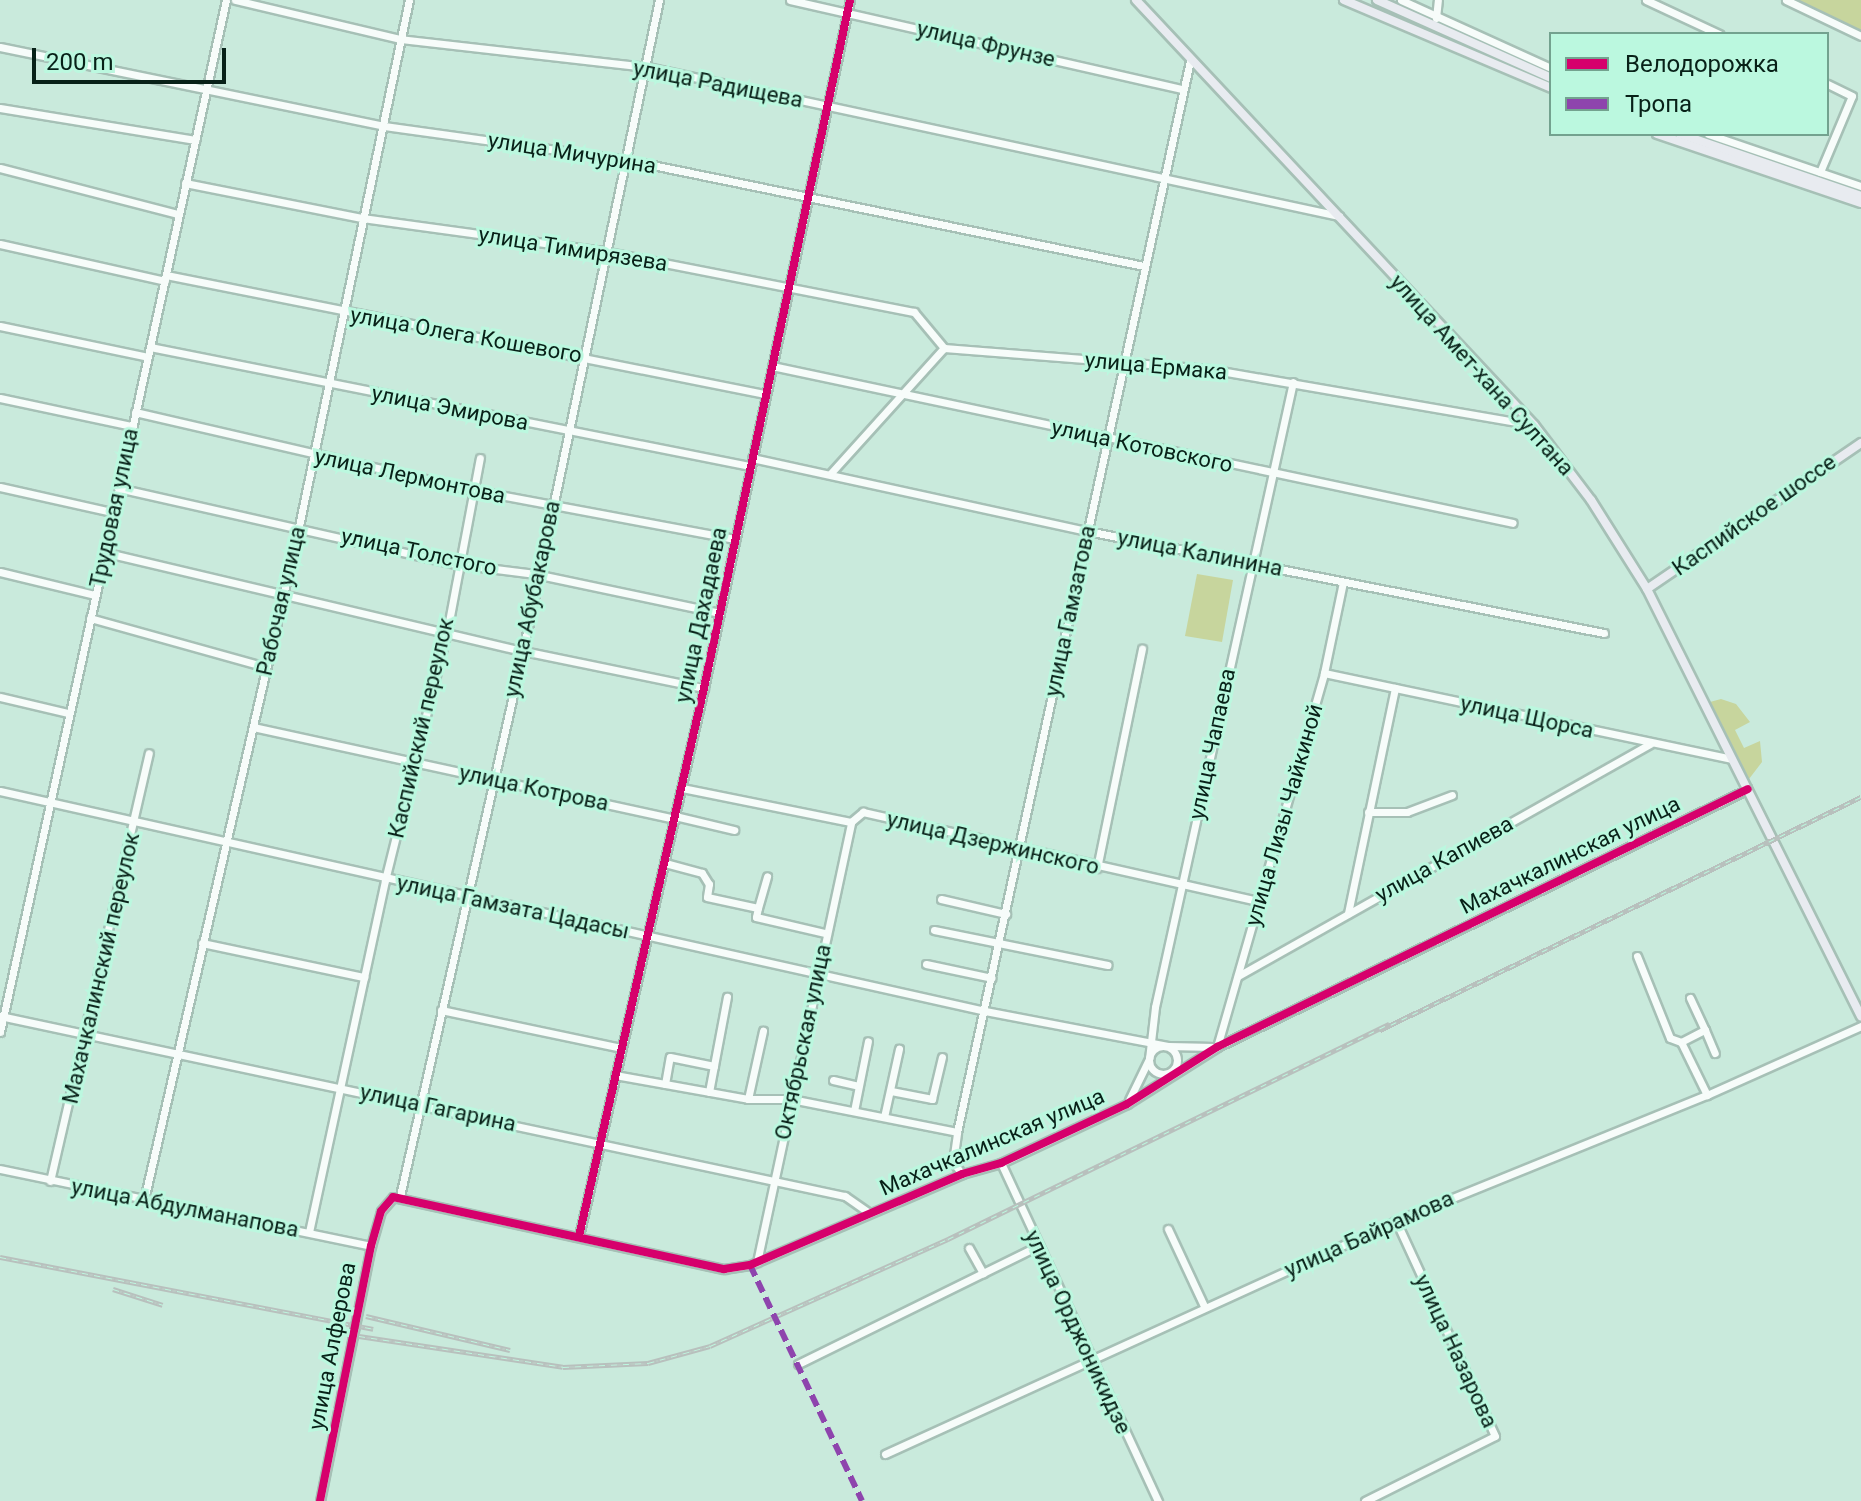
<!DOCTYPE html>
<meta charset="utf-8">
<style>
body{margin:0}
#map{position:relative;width:1861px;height:1501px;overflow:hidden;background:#c9eadc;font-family:Roboto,sans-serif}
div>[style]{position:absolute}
.green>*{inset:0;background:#c7d59d}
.roads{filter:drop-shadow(2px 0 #a6c0b6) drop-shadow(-2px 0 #a6c0b6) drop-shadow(0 2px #a6c0b6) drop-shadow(0 -2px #a6c0b6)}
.minor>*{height:7px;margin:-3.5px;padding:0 3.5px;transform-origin:3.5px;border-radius:3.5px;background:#f7fcfa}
.minor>.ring{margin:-3.5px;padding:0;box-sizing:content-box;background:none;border:7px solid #f7fcfa;border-radius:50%}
.major>*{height:8px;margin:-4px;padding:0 4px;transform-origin:4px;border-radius:4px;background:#e8ebf0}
.rail>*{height:5px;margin-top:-2.5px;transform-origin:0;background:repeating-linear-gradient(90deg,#bbf8df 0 6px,#b8c0bd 0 12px);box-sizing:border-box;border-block:2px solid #b8c0bd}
.quiet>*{height:6px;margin-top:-3px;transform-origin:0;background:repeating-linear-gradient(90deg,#8e44ad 0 12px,transparent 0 18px)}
.cycleway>*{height:8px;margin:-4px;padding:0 4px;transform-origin:4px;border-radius:4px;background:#d6006c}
span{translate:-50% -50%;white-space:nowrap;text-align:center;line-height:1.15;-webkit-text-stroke:6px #bbf8df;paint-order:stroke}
.street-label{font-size:22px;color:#082118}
.legend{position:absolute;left:1549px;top:32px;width:280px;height:104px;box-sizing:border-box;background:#bbf8df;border:2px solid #73a28f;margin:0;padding:10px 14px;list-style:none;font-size:24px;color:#082118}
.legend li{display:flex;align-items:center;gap:16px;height:40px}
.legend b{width:40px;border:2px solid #73a28f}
.scale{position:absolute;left:32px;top:48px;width:194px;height:36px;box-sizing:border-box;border:4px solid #082118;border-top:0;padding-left:10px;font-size:24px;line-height:28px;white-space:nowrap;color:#082118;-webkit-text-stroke:6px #bbf8df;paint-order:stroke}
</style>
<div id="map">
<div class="green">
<div style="clip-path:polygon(1790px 0,1861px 0,1861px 34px)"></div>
<div style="clip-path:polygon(1197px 574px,1233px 580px,1222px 642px,1185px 636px)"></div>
<div style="clip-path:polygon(1721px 699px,1736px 704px,1750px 722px,1735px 730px,1744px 748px,1760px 741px,1762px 762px,1749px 779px,1710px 702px)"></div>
</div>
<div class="roads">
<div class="minor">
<div style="left:235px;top:0;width:170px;rotate:13.3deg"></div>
<div style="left:400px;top:39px;width:249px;rotate:6.5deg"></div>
<div style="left:647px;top:67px;width:708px;rotate:12.15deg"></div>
<div style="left:790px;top:0;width:401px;rotate:12.8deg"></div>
<div style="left:1401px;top:0;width:165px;rotate:24.4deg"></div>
<div style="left:1646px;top:0;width:81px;rotate:25deg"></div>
<div style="left:1786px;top:0;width:83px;rotate:25.6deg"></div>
<div style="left:1436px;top:18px;width:18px;rotate:-84deg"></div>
<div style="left:0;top:47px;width:392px;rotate:11.6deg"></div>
<div style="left:384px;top:126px;width:241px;rotate:7.9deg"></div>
<div style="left:623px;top:159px;width:532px;rotate:11.61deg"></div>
<div style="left:0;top:108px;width:198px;rotate:9.3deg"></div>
<div style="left:1708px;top:134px;width:162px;rotate:18.8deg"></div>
<div style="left:0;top:168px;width:184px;rotate:14.5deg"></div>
<div style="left:1820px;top:172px;width:82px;rotate:-67.2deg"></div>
<div style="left:1852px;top:96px;width:28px;rotate:-154deg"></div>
<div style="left:185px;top:183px;width:180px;rotate:11.2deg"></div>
<div style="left:362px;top:218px;width:243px;rotate:7.8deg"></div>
<div style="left:603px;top:251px;width:317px;rotate:11.1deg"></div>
<div style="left:914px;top:312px;width:47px;rotate:50.2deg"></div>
<div style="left:0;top:244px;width:169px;rotate:12.6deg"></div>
<div style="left:166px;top:275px;width:611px;rotate:11.24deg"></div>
<div style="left:0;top:326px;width:151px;rotate:11.8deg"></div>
<div style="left:150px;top:347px;width:612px;rotate:11.22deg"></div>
<div style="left:772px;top:366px;width:757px;rotate:11.96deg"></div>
<div style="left:0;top:398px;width:135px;rotate:12deg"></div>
<div style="left:135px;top:412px;width:347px;rotate:13deg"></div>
<div style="left:473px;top:490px;width:267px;rotate:10.6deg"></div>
<div style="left:752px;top:458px;width:343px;rotate:12.3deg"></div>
<div style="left:1087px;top:531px;width:527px;rotate:11.16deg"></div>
<div style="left:830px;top:474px;width:170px;rotate:-47.9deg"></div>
<div style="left:944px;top:348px;width:266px;rotate:4.5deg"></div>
<div style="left:1209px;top:369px;width:330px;rotate:9.8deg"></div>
<div style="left:0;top:487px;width:115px;rotate:12.6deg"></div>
<div style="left:118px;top:488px;width:346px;rotate:12.7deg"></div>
<div style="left:456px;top:564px;width:80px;rotate:7.2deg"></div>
<div style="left:535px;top:574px;width:189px;rotate:11.9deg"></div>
<div style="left:103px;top:552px;width:432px;rotate:13.3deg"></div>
<div style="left:523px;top:651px;width:185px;rotate:11.6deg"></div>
<div style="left:0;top:572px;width:98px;rotate:13.6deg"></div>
<div style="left:90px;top:618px;width:183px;rotate:15.6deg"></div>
<div style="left:1324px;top:673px;width:416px;rotate:11.9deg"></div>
<div style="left:0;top:697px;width:70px;rotate:13.2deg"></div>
<div style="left:253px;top:727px;width:432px;rotate:12.3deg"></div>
<div style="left:682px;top:788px;width:172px;rotate:11.4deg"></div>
<div style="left:851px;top:822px;width:16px;rotate:-40deg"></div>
<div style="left:863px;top:812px;width:408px;rotate:12.7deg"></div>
<div style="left:0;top:791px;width:1009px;rotate:12.59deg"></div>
<div style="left:985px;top:1011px;width:186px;rotate:10.8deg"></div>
<div style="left:1168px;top:1046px;width:46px;rotate:1.2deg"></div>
<div style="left:1368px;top:812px;width:39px"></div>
<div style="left:1407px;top:812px;width:48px;rotate:-20.7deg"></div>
<div style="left:675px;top:816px;width:61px;rotate:13.3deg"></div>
<div style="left:665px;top:863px;width:38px;rotate:15deg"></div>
<div style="left:702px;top:873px;width:13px;rotate:58deg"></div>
<div style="left:709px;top:884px;width:13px;rotate:99deg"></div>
<div style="left:707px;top:897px;width:52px;rotate:12.2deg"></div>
<div style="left:758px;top:908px;width:9px;rotate:103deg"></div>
<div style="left:756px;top:917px;width:71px;rotate:13.1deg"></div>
<div style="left:1097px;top:868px;width:224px;rotate:-78.4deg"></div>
<div style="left:941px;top:899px;width:67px;rotate:13deg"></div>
<div style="left:758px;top:908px;width:33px;rotate:-74deg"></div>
<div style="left:1348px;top:913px;width:230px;rotate:-78.2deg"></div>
<div style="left:934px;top:930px;width:177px;rotate:11.4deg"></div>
<div style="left:202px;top:943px;width:166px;rotate:11.9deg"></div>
<div style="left:1637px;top:956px;width:88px;rotate:68.1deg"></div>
<div style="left:1670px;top:1038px;width:12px;rotate:20deg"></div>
<div style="left:926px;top:964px;width:67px;rotate:12deg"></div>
<div style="left:1238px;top:976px;width:473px;rotate:-29.4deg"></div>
<div style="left:1690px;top:998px;width:35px;rotate:65deg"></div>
<div style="left:441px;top:1010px;width:185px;rotate:11.9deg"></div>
<div style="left:0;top:1016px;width:864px;rotate:12.03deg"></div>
<div style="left:845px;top:1196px;width:29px;rotate:35deg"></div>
<div style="left:0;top:1032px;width:1056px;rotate:-77.65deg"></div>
<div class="ring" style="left:1149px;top:1046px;width:21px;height:21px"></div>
<div style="left:1217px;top:1047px;width:389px;rotate:-74deg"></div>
<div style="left:1324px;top:673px;width:93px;rotate:-78.2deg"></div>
<div style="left:615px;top:1075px;width:135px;rotate:10.2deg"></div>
<div style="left:748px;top:1099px;width:43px"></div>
<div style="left:791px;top:1099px;width:169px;rotate:11.2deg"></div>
<div style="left:833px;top:1080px;width:26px;rotate:13deg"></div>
<div style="left:665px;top:1084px;width:27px;rotate:-80deg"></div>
<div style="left:670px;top:1057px;width:45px;rotate:11.6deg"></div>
<div style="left:891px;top:1091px;width:42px;rotate:11deg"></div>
<div style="left:932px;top:1099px;width:43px;rotate:-76.6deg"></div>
<div style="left:709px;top:1092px;width:97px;rotate:-79.3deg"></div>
<div style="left:1707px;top:1095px;width:59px;rotate:-116.1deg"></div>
<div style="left:1681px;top:1042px;width:27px;rotate:-27deg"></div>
<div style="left:1705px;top:1030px;width:25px;rotate:67deg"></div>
<div style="left:748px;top:1099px;width:70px;rotate:-77.6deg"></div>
<div style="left:1129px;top:1100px;width:46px;rotate:-64deg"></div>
<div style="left:1149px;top:1059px;width:52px;rotate:-83.4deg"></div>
<div style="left:1155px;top:1007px;width:640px;rotate:-77.55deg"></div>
<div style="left:854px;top:1111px;width:71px;rotate:-78.7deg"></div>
<div style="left:884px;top:1117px;width:70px;rotate:-77.6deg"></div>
<div style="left:1001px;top:1163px;width:373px;rotate:65.1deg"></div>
<div style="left:0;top:1169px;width:379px;rotate:11.7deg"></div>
<div style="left:962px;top:1174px;width:15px;rotate:-127deg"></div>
<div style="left:953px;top:1162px;width:30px;rotate:-82deg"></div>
<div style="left:957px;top:1132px;width:1096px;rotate:-77.73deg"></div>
<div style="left:50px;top:1181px;width:439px;rotate:-77deg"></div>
<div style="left:400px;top:1196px;width:559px;rotate:-77.28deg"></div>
<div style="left:523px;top:651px;width:665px;rotate:-78.2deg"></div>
<div style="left:144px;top:1200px;width:692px;rotate:-77.05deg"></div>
<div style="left:299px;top:526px;width:537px;rotate:-78.19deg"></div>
<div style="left:1168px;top:1229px;width:85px;rotate:64.9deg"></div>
<div style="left:309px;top:1232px;width:360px;rotate:-77.8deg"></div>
<div style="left:385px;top:880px;width:256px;rotate:-76deg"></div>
<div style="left:447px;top:632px;width:177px;rotate:-79.3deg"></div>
<div style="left:579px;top:1236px;width:562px;rotate:-77.15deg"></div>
<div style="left:704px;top:688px;width:703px;rotate:-78.02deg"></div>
<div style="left:969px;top:1248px;width:29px;rotate:61deg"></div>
<div style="left:757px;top:1262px;width:450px;rotate:-77.9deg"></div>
<div style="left:798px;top:1364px;width:267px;rotate:-26.2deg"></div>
<div style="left:885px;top:1454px;width:562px;rotate:-24.51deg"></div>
<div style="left:1396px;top:1221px;width:336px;rotate:-22.1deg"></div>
<div style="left:1707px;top:1095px;width:169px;rotate:-24.1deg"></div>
<div style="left:320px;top:1501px;width:260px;rotate:-78.7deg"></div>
<div style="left:371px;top:1246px;width:36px;rotate:-74deg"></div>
<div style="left:381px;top:1211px;width:18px;rotate:-49deg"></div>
<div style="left:393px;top:1197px;width:339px;rotate:12.3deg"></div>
<div style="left:724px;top:1269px;width:26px;rotate:-9deg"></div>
<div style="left:750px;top:1265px;width:231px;rotate:-23.2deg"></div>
<div style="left:962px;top:1174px;width:41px;rotate:-15.8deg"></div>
<div style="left:1001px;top:1163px;width:139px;rotate:-25.1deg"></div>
<div style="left:1127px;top:1104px;width:107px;rotate:-32.3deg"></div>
<div style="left:1217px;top:1047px;width:590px;rotate:-25.91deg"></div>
<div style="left:1365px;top:1501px;width:145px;rotate:-26.6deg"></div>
<div style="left:1495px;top:1436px;width:237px;rotate:-114.7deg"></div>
</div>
<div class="major">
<div style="left:1136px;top:0;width:582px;rotate:46.88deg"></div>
<div style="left:1534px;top:425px;width:94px;rotate:52.8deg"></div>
<div style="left:1591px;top:500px;width:105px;rotate:57.8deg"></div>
<div style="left:1647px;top:589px;width:478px;rotate:63.4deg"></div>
<div style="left:1344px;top:0;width:225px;rotate:23deg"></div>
<div style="left:1377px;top:0;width:191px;rotate:24.1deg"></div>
<div style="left:1657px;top:134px;width:215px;rotate:18.7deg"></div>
<div style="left:1680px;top:134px;width:191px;rotate:18.9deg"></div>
<div style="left:1647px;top:589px;width:259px;rotate:-34.3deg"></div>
</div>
</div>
<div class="rail">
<div style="left:1380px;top:1030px;width:534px;rotate:-25.85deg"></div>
<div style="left:0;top:1257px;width:380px;rotate:10.9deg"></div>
<div style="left:113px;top:1289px;width:52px;rotate:17.7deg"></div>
<div style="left:366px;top:1316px;width:148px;rotate:13.3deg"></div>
<div style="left:359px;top:1336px;width:206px;rotate:8.6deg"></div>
<div style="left:563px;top:1367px;width:85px;rotate:-2.7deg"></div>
<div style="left:648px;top:1363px;width:64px;rotate:-15.3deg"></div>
<div style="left:710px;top:1346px;width:261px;rotate:-24.2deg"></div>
<div style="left:948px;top:1239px;width:491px;rotate:-26deg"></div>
</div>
<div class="quiet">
<div style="left:750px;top:1265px;width:261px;rotate:64.6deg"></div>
</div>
<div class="cycleway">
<div style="left:579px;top:1236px;width:562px;rotate:-77.15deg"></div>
<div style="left:704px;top:688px;width:703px;rotate:-78.02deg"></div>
<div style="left:320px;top:1501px;width:260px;rotate:-78.7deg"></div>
<div style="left:371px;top:1246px;width:36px;rotate:-74deg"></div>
<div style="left:381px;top:1211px;width:18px;rotate:-49deg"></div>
<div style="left:393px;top:1197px;width:339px;rotate:12.3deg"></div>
<div style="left:724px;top:1269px;width:26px;rotate:-9deg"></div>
<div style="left:750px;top:1265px;width:231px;rotate:-23.2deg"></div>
<div style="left:962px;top:1174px;width:41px;rotate:-15.8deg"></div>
<div style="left:1001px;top:1163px;width:139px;rotate:-25.1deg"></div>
<div style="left:1127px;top:1104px;width:107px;rotate:-32.3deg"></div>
<div style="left:1217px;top:1047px;width:590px;rotate:-25.91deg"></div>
</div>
<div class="street-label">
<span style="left:986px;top:44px;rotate:13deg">улица Фрунзе</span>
<span style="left:718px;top:84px;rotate:11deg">улица Радищева</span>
<span style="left:572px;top:153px;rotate:9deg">улица Мичурина</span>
<span style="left:573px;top:249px;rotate:9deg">улица Тимирязева</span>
<span style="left:466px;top:335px;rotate:10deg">улица Олега Кошевого</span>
<span style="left:1156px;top:366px;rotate:5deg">улица Ермака</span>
<span style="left:1482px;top:375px;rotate:48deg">улица Амет-хана Султана</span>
<span style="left:450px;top:408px;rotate:11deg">улица Эмирова</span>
<span style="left:1142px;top:446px;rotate:12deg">улица Котовского</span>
<span style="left:410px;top:476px;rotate:12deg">улица Лермонтова</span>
<span style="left:114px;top:508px;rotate:-78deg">Трудовая улица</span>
<span style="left:1754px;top:515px;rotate:-35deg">Каспийское шоссе</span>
<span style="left:419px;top:552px;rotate:12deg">улица Толстого</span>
<span style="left:1200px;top:553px;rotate:11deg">улица Калинина</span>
<span style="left:532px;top:599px;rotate:-78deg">улица Абубакарова</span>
<span style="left:281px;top:601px;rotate:-77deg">Рабочая улица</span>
<span style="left:1070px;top:611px;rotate:-78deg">улица Гамзатова</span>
<span style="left:701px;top:615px;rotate:-78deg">улица Дахадаева</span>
<span style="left:1527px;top:717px;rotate:12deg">улица Щорса</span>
<span style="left:421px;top:728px;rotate:-77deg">Каспийский переулок</span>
<span style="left:1212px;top:744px;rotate:-78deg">улица Чапаева</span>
<span style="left:534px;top:788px;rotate:12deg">улица Котрова</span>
<span style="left:1284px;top:815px;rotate:-74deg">улица Лизы Чайкиной</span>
<span style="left:993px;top:843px;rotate:13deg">улица Дзержинского</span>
<span style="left:1570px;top:855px;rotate:-26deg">Махачкалинская улица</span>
<span style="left:1444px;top:859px;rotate:-29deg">улица Капиева</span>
<span style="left:513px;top:907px;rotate:12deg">улица Гамзата Цадасы</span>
<span style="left:101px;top:968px;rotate:-77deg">Махачкалинский переулок</span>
<span style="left:803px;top:1042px;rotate:-78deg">Октябрьская улица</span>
<span style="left:438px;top:1108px;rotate:12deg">улица Гагарина</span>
<span style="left:992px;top:1142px;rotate:-23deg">Махачкалинская улица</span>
<span style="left:185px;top:1208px;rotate:11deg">улица Абдулманапова</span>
<span style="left:1369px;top:1234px;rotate:-24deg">улица Байрамова</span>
<span style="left:1078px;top:1332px;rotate:65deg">улица Орджоникидзе</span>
<span style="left:332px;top:1346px;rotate:-79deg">улица Алферова</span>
<span style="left:1456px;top:1351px;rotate:65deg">улица Назарова</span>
</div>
<ul class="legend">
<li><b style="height:10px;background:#d6006c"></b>Велодорожка</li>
<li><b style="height:10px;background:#8e44ad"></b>Тропа</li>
</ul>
<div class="scale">200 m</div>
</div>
